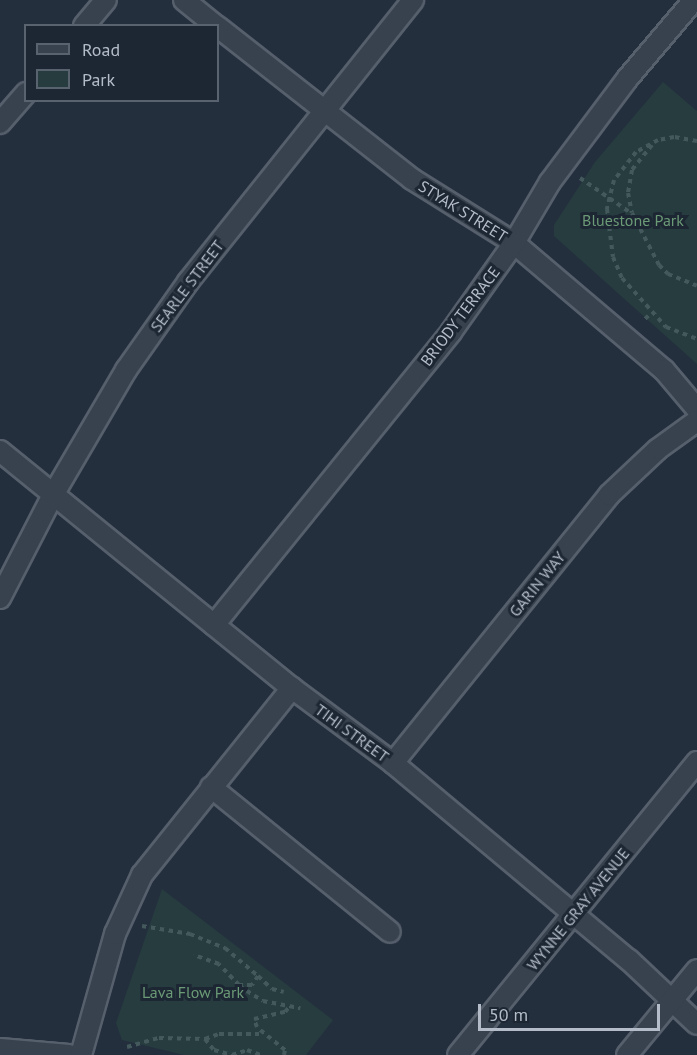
<!DOCTYPE html>
<style>
body{margin:0}
#map{position:relative;width:697px;height:1055px;overflow:hidden;background:#242f3e;font-family:"PT Sans",sans-serif}
div>[style]{position:absolute}
.green>*{inset:0;background:#263c3f}
.path>*{height:4px;margin-top:-2px;transform-origin:0;background:repeating-linear-gradient(90deg,#44595c 0 4.5px,transparent 0 9px)}
.roads{filter:drop-shadow(2px 0 #565f6c) drop-shadow(-2px 0 #565f6c) drop-shadow(0 2px #565f6c) drop-shadow(0 -2px #565f6c)}
.minor>*{height:20px;margin:-10px;padding:0 10px;transform-origin:10px;border-radius:10px;background:#38414e}
span{translate:-50% -50%;white-space:nowrap;text-align:center;line-height:1.15;-webkit-text-stroke:6px #1d2633;paint-order:stroke}
.street-label{font-size:16px;color:#b4bcc9}
.park-label{font-size:16px;color:#6b9a76}
.legend{position:absolute;left:24px;top:24px;width:195px;height:78px;box-sizing:border-box;background:#1d2633;border:2px solid #59626f;margin:0;padding:8px 10px;list-style:none;font-size:18px;color:#b4bcc9}
.legend li{display:flex;align-items:center;gap:12px;height:30px}
.legend b{width:30px;border:2px solid #59626f}
.scale{position:absolute;left:478px;top:1004px;width:182px;height:27px;box-sizing:border-box;border:3px solid #b4bcc9;border-top:0;padding-left:8px;font-size:18px;line-height:21px;white-space:nowrap;color:#b4bcc9;-webkit-text-stroke:4px #1d2633;paint-order:stroke}
</style>
<div id="map">
<div class="green">
<div style="clip-path:polygon(663px 82px,697px 111px,697px 364px,554px 236px,554px 225px,595px 162px)"></div>
<div style="clip-path:polygon(162px 889px,333px 1020px,306px 1055px,184px 1055px,122px 1040px,116px 1023px)"></div>
</div>
<div class="path">
<div style="left:697px;top:141px;width:23px;rotate:-170deg"></div>
<div style="left:674px;top:137px;width:16px;rotate:169deg"></div>
<div style="left:658px;top:140px;width:25px;rotate:151deg"></div>
<div style="left:636px;top:152px;width:36px;rotate:128deg"></div>
<div style="left:614px;top:180px;width:30px;rotate:104deg"></div>
<div style="left:607px;top:209px;width:48px;rotate:82.9deg"></div>
<div style="left:613px;top:257px;width:23px;rotate:67deg"></div>
<div style="left:622px;top:278px;width:66px;rotate:48.1deg"></div>
<div style="left:666px;top:327px;width:33px;rotate:21deg"></div>
<div style="left:652px;top:145px;width:32px;rotate:129deg"></div>
<div style="left:632px;top:170px;width:23px;rotate:100deg"></div>
<div style="left:628px;top:193px;width:20px;rotate:79deg"></div>
<div style="left:632px;top:213px;width:59px;rotate:62.6deg"></div>
<div style="left:659px;top:265px;width:13px;rotate:45deg"></div>
<div style="left:668px;top:274px;width:31px;rotate:22deg"></div>
<div style="left:580px;top:178px;width:62px;rotate:34.5deg"></div>
<div style="left:645px;top:319px;width:7px;rotate:-45deg"></div>
<div style="left:142px;top:926px;width:49px;rotate:9.5deg"></div>
<div style="left:190px;top:934px;width:38px;rotate:22deg"></div>
<div style="left:225px;top:948px;width:43px;rotate:40.3deg"></div>
<div style="left:258px;top:976px;width:11px;rotate:124deg"></div>
<div style="left:252px;top:985px;width:13px;rotate:180deg"></div>
<div style="left:239px;top:985px;width:29px;rotate:-134deg"></div>
<div style="left:219px;top:964px;width:27px;rotate:-160deg"></div>
<div style="left:258px;top:976px;width:19px;rotate:43deg"></div>
<div style="left:272px;top:989px;width:12px;rotate:14deg"></div>
<div style="left:239px;top:986px;width:28px;rotate:32deg"></div>
<div style="left:263px;top:1001px;width:38px;rotate:11deg"></div>
<div style="left:205px;top:1039px;width:15px;rotate:-20deg"></div>
<div style="left:219px;top:1034px;width:44px"></div>
<div style="left:127px;top:1047px;width:33px;rotate:-16deg"></div>
<div style="left:159px;top:1038px;width:46px;rotate:1.2deg"></div>
<div style="left:205px;top:1039px;width:14px;rotate:51deg"></div>
<div style="left:214px;top:1050px;width:19px;rotate:16deg"></div>
<div style="left:232px;top:1055px;width:16px;rotate:-18deg"></div>
<div style="left:247px;top:1050px;width:15px;rotate:20deg"></div>
<div style="left:284px;top:1055px;width:5px;rotate:-79deg"></div>
<div style="left:285px;top:1050px;width:36px;rotate:-141deg"></div>
<div style="left:257px;top:1027px;width:9px;rotate:-111deg"></div>
<div style="left:254px;top:1019px;width:32px;rotate:-13deg"></div>
<div style="left:285px;top:1012px;width:8px;rotate:-50deg"></div>
</div>
<div class="roads">
<div class="minor">
<div style="left:184px;top:0;width:41px;rotate:39.1deg"></div>
<div style="left:84px;top:26px;width:34px;rotate:-50deg"></div>
<div style="left:218px;top:27px;width:246px;rotate:38.1deg"></div>
<div style="left:412px;top:179px;width:120px;rotate:32.1deg"></div>
<div style="left:514px;top:243px;width:197px;rotate:40.3deg"></div>
<div style="left:664px;top:370px;width:51px;rotate:49.8deg"></div>
<div style="left:0;top:123px;width:40px;rotate:-49deg"></div>
<div style="left:0;top:451px;width:376px;rotate:39.1deg"></div>
<div style="left:292px;top:688px;width:126px;rotate:36.6deg"></div>
<div style="left:393px;top:763px;width:307px;rotate:39.9deg"></div>
<div style="left:629px;top:960px;width:93px;rotate:43.3deg"></div>
<div style="left:0;top:598px;width:116px;rotate:-62.8deg"></div>
<div style="left:53px;top:495px;width:145px;rotate:-59.7deg"></div>
<div style="left:126px;top:370px;width:108px;rotate:-54.8deg"></div>
<div style="left:188px;top:282px;width:361px;rotate:-51.4deg"></div>
<div style="left:214px;top:625px;width:377px;rotate:-51deg"></div>
<div style="left:451px;top:332px;width:109px;rotate:-54.7deg"></div>
<div style="left:514px;top:243px;width:71px;rotate:-59.5deg"></div>
<div style="left:550px;top:182px;width:129px;rotate:-53.2deg"></div>
<div style="left:627px;top:79px;width:104px;rotate:-49.7deg"></div>
<div style="left:393px;top:763px;width:344px;rotate:-51.1deg"></div>
<div style="left:609px;top:495px;width:67px;rotate:-43.2deg"></div>
<div style="left:658px;top:449px;width:48px;rotate:-35.7deg"></div>
<div style="left:211px;top:787px;width:230px;rotate:39deg"></div>
<div style="left:0;top:1049px;width:69px;rotate:5deg"></div>
<div style="left:81px;top:1055px;width:126px;rotate:-74.3deg"></div>
<div style="left:115px;top:934px;width:65px;rotate:-65.4deg"></div>
<div style="left:142px;top:875px;width:240px;rotate:-51.3deg"></div>
<div style="left:458px;top:1055px;width:378px;rotate:-50.8deg"></div>
<div style="left:627px;top:1055px;width:110px;rotate:-50.5deg"></div>
</div>
</div>
<div class="street-label">
<span style="left:463px;top:211px;rotate:32deg">STYAK STREET</span>
<span style="left:187px;top:286px;rotate:-53deg">SEARLE STREET</span>
<span style="left:460px;top:316px;rotate:-53deg">BRIODY TERRACE</span>
<span style="left:537px;top:584px;rotate:-51deg">GARIN WAY</span>
<span style="left:352px;top:733px;rotate:36deg">TIHI STREET</span>
<span style="left:578px;top:909px;rotate:-51deg">WYNNE GRAY AVENUE</span>
</div>
<div class="park-label">
<span style="left:633px;top:220px">Bluestone Park</span>
<span style="left:193px;top:992px">Lava Flow Park</span>
</div>
<ul class="legend">
<li><b style="height:8px;background:#38414e"></b>Road</li>
<li><b style="height:16px;background:#263c3f"></b>Park</li>
</ul>
<div class="scale">50 m</div>
</div>
